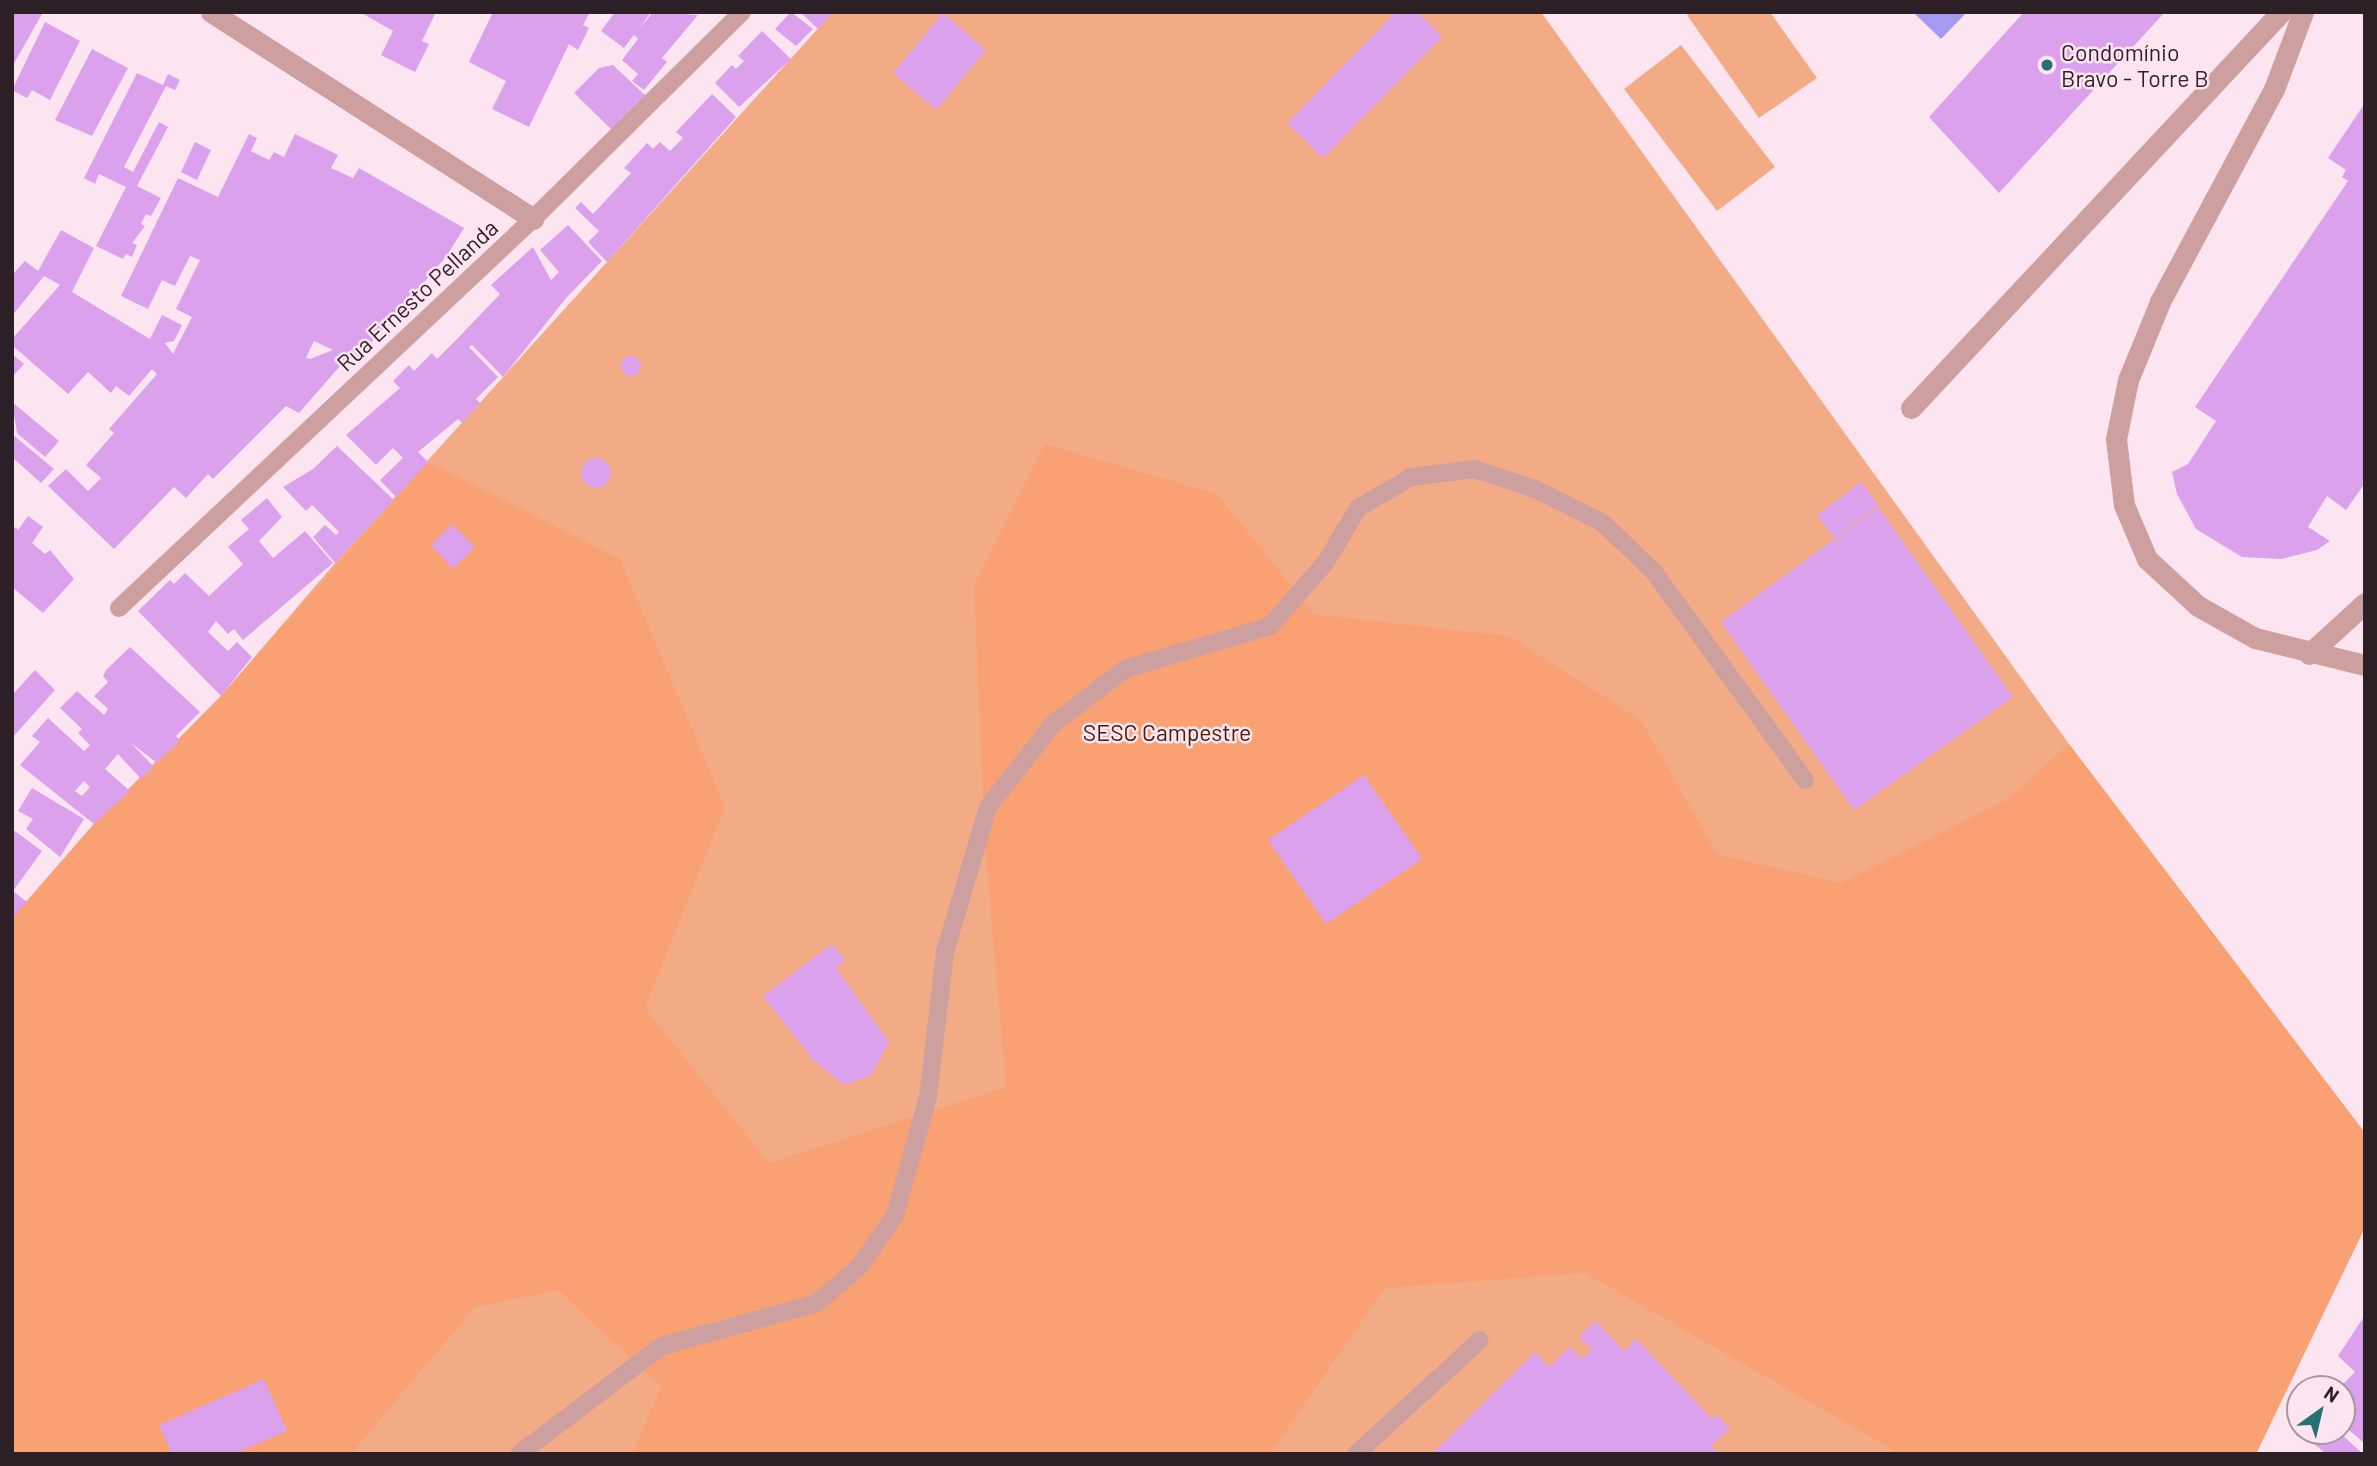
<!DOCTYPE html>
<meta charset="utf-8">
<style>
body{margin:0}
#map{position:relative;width:2377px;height:1466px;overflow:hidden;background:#fce5f0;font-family:Barlow,sans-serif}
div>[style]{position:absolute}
.green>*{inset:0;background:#f3ab86}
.forest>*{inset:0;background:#f9a173}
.water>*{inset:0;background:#a49aef}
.building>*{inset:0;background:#dba1ec}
.round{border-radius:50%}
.lane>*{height:18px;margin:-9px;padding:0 9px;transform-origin:9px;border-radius:9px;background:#cd9f9f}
.street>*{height:21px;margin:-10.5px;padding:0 10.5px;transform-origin:10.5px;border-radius:10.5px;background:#cd9f9f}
.dots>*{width:19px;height:19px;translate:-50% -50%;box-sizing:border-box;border:4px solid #fce5f0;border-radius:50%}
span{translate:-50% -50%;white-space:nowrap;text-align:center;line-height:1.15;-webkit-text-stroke:5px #fce5f0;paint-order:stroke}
.poi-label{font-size:23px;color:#2d1f26}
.left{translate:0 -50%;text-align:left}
.street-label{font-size:23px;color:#2d1f26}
.park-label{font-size:23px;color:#43210e}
.frame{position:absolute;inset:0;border:14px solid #2d1f26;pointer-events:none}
.north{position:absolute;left:2286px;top:1375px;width:70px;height:70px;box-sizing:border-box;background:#fce5f0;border:2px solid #a9969f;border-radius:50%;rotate:34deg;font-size:19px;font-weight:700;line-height:28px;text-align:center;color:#2d1f26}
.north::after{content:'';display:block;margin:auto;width:24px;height:32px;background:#257073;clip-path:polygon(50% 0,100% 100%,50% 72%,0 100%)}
</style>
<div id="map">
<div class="green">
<div style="clip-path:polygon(833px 12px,1541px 12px,2069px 744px,2365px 1133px,2365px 1227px,2256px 1454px,12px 1454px,12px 918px,94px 824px,221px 696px,335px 563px)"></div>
<div style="clip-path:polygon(1691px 12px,1770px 12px,1817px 78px,1759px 118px,1687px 15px)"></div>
<div style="clip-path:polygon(1681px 45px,1775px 167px,1717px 211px,1624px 89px)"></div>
</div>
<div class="forest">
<div style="clip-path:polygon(1045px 444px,1217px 494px,1314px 614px,1509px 636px,1641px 720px,1717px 854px,1841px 883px,2008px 799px,2069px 744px,2365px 1133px,2365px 1227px,2256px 1454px,1900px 1454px,1585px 1273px,1385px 1288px,1270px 1454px,632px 1454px,661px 1387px,558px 1290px,475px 1307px,351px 1454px,12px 1454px,12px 918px,94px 824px,221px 696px,428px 462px,620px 559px,725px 807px,645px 1008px,769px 1163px,1006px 1087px,985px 844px,974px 585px)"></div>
</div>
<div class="water">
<div style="clip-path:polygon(1913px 12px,1967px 12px,1941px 39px)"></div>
</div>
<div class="building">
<div style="clip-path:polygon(12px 12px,42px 14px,12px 67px)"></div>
<div style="clip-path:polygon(360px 12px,436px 12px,422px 41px,429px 44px,415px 72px,381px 55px,393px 31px)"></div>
<div style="clip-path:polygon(493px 12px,590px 12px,583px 25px,589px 28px,578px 50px,569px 44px,529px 127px,492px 109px,506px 81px,469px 62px)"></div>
<div style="clip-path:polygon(615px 12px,651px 12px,639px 29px,653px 12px,698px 15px,662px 58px,667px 62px,644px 90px,632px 81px,638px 74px,622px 60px,638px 39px,634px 35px,624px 48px,601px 31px)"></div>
<div style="clip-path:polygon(791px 12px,813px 29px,796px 46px,775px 29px)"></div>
<div style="clip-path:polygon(800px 12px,833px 12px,818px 29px)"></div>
<div style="clip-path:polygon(1396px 12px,1418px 12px,1442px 37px,1323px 158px,1287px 123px)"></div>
<div style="clip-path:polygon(2024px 12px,2165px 12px,1999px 193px,1929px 117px)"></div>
<div style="clip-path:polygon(943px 13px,986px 50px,936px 110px,893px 73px)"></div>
<div style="clip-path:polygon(45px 22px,80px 41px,50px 100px,32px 90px,27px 98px,12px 90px)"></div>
<div style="clip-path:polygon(762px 31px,791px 59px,739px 107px,715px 83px,732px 65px,736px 69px,744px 61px,738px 56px)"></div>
<div style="clip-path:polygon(92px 49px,128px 68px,92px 136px,55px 120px)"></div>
<div style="clip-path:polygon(613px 65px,646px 96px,612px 130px,574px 93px,599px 68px)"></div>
<div style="clip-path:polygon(137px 73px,163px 85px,168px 74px,180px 80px,175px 90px,166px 86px,124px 167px,133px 172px,159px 122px,168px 127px,137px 186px,161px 198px,151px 216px,146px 214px,141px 224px,145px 226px,132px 243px,137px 245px,132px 257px,126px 254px,123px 259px,96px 246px,126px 187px,99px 174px,95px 184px,84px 178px)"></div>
<div style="clip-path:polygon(712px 94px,736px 117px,607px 262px,588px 242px,599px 231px,575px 208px,581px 202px,593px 214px,631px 173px,624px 168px,647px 143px,653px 149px,660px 142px,670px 151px,683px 138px,676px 132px)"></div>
<div style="clip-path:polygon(2365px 103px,2365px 483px,2346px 510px,2327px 496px,2308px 527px,2330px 541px,2317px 550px,2281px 559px,2242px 557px,2196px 529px,2177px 494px,2172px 472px,2188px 464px,2216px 421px,2195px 407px,2348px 181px,2342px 177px,2346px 170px,2328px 158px)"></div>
<div style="clip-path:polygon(evenodd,249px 134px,257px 138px,251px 151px,269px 160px,274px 152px,284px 157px,295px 134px,338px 155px,331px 168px,353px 178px,359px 168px,464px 228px,446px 257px,354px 362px,347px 358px,299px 413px,286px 406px,213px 479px,208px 474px,186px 498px,174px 487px,114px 549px,48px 486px,66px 469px,88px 491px,101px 478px,86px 465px,114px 433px,109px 429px,157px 374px,152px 369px,129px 396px,116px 386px,111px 393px,88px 372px,68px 394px,12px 345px,12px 339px,60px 285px,44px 276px,12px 316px,12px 275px,25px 261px,38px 271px,61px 230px,94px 248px,72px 292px,150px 339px,162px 315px,182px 325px,174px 341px,165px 343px,173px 354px,192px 317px,176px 309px,200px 260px,190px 256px,175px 286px,162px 280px,148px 309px,121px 296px,178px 178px,218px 197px,249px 134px,314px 341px,333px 350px,310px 359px,306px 358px,314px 341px)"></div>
<div style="clip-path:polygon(195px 142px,211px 150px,197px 180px,181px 172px)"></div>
<div style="clip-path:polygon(568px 225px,602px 261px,567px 297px,503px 377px,472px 345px,469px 347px,498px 377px,476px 399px,480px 403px,462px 423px,458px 419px,418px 452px,428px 462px,396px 497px,380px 480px,403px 458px,393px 448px,376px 465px,346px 435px,400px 388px,393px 381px,409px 365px,414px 371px,432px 353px,437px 359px,459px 337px,500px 294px,491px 285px,533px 247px,551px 280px,559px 272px,540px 250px)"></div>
<div style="clip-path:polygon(12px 354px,24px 364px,12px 377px)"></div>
<div class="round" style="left:621px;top:356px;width:20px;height:20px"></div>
<div style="clip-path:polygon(12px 402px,59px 441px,45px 457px,17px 433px)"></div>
<div style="clip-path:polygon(12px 434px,54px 469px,41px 483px,12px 457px)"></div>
<div style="clip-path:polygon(337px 446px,394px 500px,335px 563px,313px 537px,325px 525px,336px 535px,339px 532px,312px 505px,306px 511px,283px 487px,313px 469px)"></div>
<div class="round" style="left:581px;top:458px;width:30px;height:30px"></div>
<div style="clip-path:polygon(1861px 482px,1878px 505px,1834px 538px,1817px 515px)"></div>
<div style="clip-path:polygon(267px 498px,282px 517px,259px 541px,273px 558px,305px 531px,333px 563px,243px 640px,234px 629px,228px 634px,216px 621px,208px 632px,228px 651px,237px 642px,252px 657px,221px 696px,138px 611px,170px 580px,174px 584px,185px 573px,209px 596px,243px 564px,228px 547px,249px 529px,241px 520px)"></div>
<div style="clip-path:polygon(1878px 507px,2013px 697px,1854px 810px,1721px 622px)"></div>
<div style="clip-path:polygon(28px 516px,43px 527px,32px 543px,45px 554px,50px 550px,74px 579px,43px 613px,12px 587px,12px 530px,16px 527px,18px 530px)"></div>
<div style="clip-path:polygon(452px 524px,475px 547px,453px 569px,431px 545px)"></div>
<div style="clip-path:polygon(evenodd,130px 647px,200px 712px,176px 736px,180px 741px,157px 763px,131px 743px,154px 767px,141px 779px,118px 754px,105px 769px,130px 791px,94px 824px,20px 765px,40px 742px,32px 736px,48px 718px,84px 751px,90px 745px,78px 733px,82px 729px,60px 708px,77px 691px,104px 715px,108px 709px,94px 696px,108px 682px,103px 676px,106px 670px,130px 647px,84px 781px,90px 787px,82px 796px,75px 791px,84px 781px)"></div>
<div style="clip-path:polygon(35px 670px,55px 690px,12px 738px,12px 695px)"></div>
<div style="clip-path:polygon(1364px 775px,1422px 859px,1326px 924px,1268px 840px)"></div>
<div style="clip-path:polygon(32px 788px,84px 819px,60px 857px,26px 829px,33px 819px,18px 811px)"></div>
<div style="clip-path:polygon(12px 829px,42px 851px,13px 891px,27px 902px,12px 918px)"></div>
<div style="clip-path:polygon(832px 944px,845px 960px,836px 968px,889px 1042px,871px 1075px,844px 1085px,814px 1061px,763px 996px)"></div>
<div style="clip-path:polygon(2365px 1315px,2365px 1444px,2342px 1424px,2342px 1389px,2338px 1389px,2355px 1372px,2338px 1356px)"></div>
<div style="clip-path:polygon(1595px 1321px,1624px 1351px,1636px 1339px,1712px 1419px,1717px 1415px,1730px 1428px,1711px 1446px,1719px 1454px,1432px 1454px,1535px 1352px,1549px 1367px,1570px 1347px,1582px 1359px,1592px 1349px,1579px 1337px)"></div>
<div style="clip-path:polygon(264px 1379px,287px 1431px,234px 1454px,172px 1454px,159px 1425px)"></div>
<div style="clip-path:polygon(2300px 1425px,2300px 1431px,2338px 1431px,2363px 1454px,2326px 1454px,2297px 1429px)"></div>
</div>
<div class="lane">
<div style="left:119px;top:608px;width:568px;rotate:-43.22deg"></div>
<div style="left:533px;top:219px;width:294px;rotate:-44.7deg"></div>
<div style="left:519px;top:1454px;width:179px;rotate:-37.1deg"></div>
<div style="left:662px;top:1346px;width:159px;rotate:-15.4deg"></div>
<div style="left:815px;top:1304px;width:57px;rotate:-40.1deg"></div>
<div style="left:859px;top:1267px;width:63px;rotate:-55.3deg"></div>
<div style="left:895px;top:1215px;width:123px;rotate:-74.4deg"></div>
<div style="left:928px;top:1097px;width:146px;rotate:-83.3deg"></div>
<div style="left:945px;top:952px;width:151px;rotate:-73.5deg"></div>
<div style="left:988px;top:807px;width:105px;rotate:-51.9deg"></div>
<div style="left:1053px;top:724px;width:91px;rotate:-37.4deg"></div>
<div style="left:1125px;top:669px;width:151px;rotate:-16.5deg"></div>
<div style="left:1270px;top:626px;width:85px;rotate:-48.8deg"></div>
<div style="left:1326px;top:562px;width:63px;rotate:-59.3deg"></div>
<div style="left:1358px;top:508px;width:61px;rotate:-30.3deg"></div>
<div style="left:1411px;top:477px;width:64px;rotate:-7.2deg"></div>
<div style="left:1474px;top:469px;width:64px;rotate:18.2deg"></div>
<div style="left:1535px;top:489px;width:76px;rotate:26.6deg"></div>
<div style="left:1603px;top:523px;width:71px;rotate:43.9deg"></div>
<div style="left:1654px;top:572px;width:257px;rotate:54deg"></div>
<div style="left:1356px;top:1454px;width:168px;rotate:-42.6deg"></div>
</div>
<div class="street">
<div style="left:211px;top:12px;width:383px;rotate:32.7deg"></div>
<div style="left:2303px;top:12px;width:82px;rotate:110.6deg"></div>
<div style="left:2274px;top:89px;width:242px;rotate:118.2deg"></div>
<div style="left:2160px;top:302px;width:84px;rotate:112.3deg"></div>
<div style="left:2128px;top:380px;width:60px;rotate:101.5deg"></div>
<div style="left:2116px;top:439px;width:66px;rotate:83.1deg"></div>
<div style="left:2124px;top:505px;width:59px;rotate:66.9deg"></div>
<div style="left:2147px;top:559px;width:69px;rotate:42.7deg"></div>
<div style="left:2198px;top:606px;width:65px;rotate:29.3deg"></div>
<div style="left:2255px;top:638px;width:113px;rotate:13.8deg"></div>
<div style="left:1911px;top:408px;width:542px;rotate:-46.94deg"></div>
<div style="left:2309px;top:654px;width:76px;rotate:-42.3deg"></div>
</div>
<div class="dots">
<div style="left:2047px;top:65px;background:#257073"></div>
</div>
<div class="poi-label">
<span class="left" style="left:2061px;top:65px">Condomínio<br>Bravo - Torre B</span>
</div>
<div class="street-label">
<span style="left:417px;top:295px;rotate:-43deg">Rua Ernesto Pellanda</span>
</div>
<div class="park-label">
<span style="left:1167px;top:732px">SESC Campestre</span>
</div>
<div class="frame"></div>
<div class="north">N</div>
</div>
